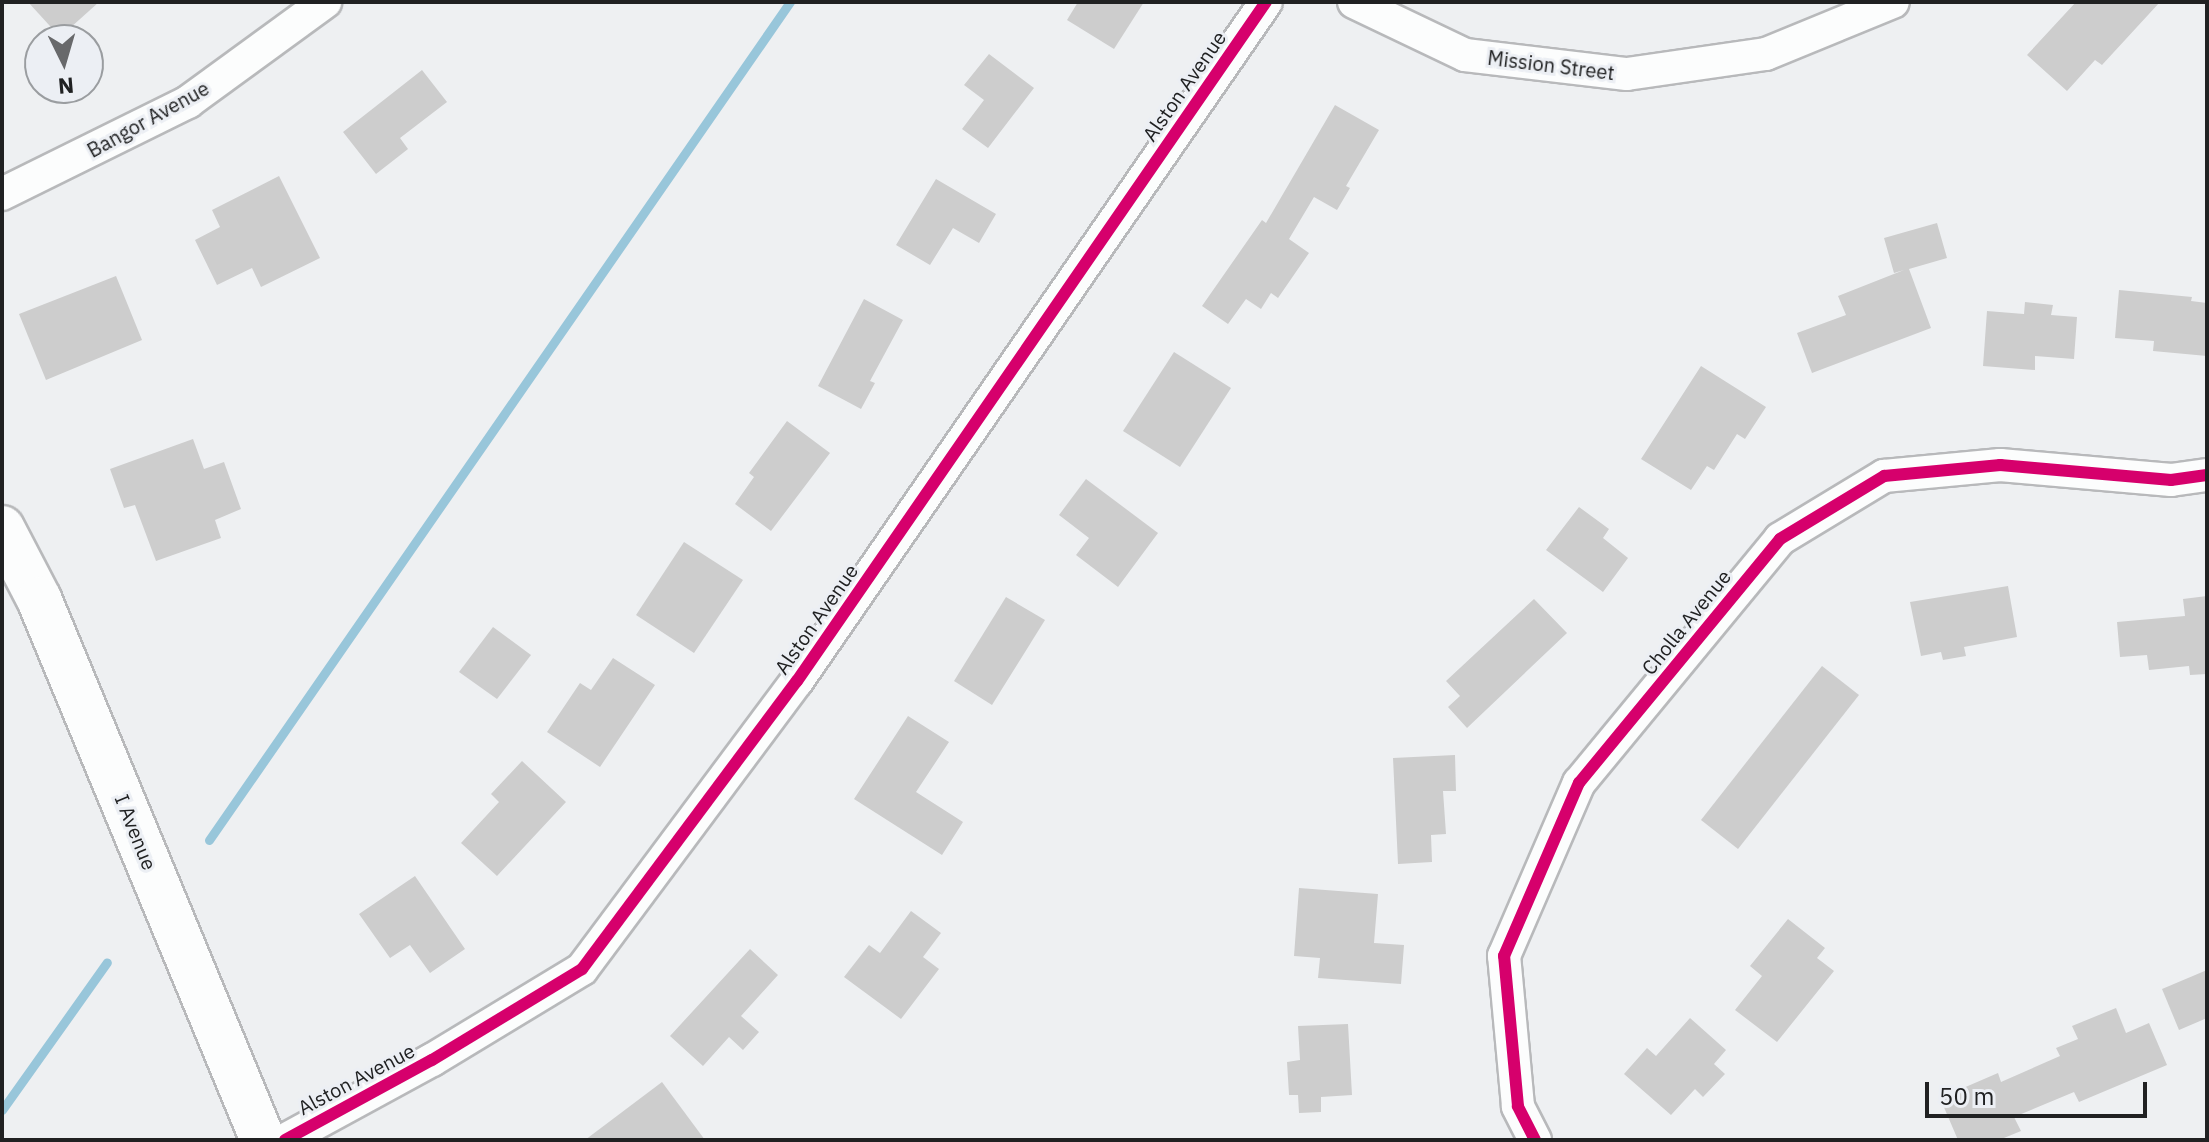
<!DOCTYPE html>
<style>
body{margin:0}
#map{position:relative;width:2209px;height:1142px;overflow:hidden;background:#eef0f2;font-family:"IBM Plex Sans",sans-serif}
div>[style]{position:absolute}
.stream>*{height:9px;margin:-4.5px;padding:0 4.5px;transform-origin:4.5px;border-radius:4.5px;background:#98c6da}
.building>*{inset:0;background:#cdcdcd}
.roads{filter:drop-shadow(2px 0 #b8b9bb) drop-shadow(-2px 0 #b8b9bb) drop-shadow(0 2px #b8b9bb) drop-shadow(0 -2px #b8b9bb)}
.minor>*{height:32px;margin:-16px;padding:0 16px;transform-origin:16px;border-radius:16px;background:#fcfdfd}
.secondary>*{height:44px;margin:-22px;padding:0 22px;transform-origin:22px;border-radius:22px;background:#fcfdfd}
.cycleway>*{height:12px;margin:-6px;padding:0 6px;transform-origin:6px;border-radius:6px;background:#d6006c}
span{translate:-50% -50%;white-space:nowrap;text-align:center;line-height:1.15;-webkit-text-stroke:6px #eceff4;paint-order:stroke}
.street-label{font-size:20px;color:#202122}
.frame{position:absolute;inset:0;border:4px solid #202122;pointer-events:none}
.north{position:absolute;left:24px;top:24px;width:80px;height:80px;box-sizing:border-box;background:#eceff4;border:2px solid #9a9da0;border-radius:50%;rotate:175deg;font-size:22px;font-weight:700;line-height:32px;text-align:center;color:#202122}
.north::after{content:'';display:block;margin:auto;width:28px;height:36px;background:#68696b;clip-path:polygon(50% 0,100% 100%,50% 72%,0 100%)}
.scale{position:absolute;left:1925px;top:1082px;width:222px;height:36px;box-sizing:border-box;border:4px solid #202122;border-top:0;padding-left:10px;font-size:24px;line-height:28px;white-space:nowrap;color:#202122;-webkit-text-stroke:6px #eceff4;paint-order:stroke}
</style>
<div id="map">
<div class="stream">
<div style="left:209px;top:840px;width:1020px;rotate:-55.27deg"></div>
<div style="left:2px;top:1110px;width:181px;rotate:-54.6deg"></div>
</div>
<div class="building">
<div style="clip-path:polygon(28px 2px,99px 2px,60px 37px)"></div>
<div style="clip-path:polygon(1078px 2px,1144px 2px,1114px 49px,1067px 20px)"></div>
<div style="clip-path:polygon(2076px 2px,2160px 2px,2102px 65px,2095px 60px,2067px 91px,2027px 55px)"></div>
<div style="clip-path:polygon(989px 54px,1034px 88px,988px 148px,962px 129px,984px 100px,964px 85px)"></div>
<div style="clip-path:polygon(422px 70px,447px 102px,400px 138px,408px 149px,376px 174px,343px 132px)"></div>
<div style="clip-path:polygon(1335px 105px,1379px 130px,1346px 186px,1350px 188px,1337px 210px,1314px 197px,1289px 239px,1309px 253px,1278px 298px,1271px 293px,1261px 309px,1246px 299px,1228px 324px,1202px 306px,1262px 220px,1266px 223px)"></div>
<div style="clip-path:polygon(279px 176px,320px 258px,261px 287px,252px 268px,217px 285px,195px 240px,220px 227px,212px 210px)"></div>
<div style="clip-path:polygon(936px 179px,996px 214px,979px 243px,953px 228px,930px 265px,896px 245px)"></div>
<div style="clip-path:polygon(1937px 223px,1947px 258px,1909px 269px,1931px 328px,1812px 373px,1797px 333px,1846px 315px,1838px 296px,1904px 270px,1894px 273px,1884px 238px)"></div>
<div style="clip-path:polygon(116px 276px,142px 340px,46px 380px,19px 314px)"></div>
<div style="clip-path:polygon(2119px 290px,2192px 297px,2191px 301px,2207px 303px,2207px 356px,2153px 351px,2154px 341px,2115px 338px)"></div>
<div style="clip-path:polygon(864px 299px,903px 320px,870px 381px,875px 383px,861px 409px,818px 386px)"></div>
<div style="clip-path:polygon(2025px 302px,2053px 305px,2051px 315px,2077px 317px,2074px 359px,2035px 356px,2035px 370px,1983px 366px,1987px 311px,2024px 314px)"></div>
<div style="clip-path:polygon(1174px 352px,1231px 388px,1180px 467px,1123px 431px)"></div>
<div style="clip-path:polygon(1701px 366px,1766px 407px,1745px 439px,1737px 434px,1714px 470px,1707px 466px,1691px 490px,1641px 459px)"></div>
<div style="clip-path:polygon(787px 421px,830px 453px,771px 531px,735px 504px,754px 477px,749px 473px)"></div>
<div style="clip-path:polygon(193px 439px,204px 469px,224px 462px,241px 509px,215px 520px,221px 538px,156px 561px,135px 505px,124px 508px,110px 469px)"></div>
<div style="clip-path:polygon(1086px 479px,1158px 533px,1118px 587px,1076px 555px,1089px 538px,1059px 515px)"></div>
<div style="clip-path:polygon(1579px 507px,1609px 529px,1603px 538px,1628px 558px,1603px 592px,1546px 550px)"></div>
<div style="clip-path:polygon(684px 542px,743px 580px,694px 653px,636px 615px)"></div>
<div style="clip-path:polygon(2008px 586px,2017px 637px,1964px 647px,1966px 656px,1943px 660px,1941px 652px,1921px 656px,1910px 602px)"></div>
<div style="clip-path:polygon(2207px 596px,2207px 674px,2190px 675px,2189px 666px,2149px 670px,2147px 655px,2120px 657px,2117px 622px,2185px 616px,2183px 599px)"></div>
<div style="clip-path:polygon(1006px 597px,1045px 620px,992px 705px,954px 681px)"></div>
<div style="clip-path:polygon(1534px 599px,1567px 633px,1467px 728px,1448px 707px,1460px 696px,1446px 681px)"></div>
<div style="clip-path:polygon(493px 627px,531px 655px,497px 699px,459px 672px)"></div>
<div style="clip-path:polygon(613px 658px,655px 685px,600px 767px,547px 732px,580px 683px,591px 690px)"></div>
<div style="clip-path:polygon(1822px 666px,1859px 695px,1738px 849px,1701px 820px)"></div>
<div style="clip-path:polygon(908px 716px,949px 742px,916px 792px,963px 822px,942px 855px,854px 799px)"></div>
<div style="clip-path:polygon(1455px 755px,1456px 791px,1443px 791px,1446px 834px,1431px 835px,1432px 862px,1398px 864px,1393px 758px)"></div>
<div style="clip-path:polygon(522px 761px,566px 802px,497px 876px,461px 843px,499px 802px,491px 794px)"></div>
<div style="clip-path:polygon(415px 876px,465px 949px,430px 973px,410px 945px,390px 958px,359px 914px)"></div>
<div style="clip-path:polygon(1299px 888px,1378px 894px,1374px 943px,1404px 945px,1401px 984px,1318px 978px,1320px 958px,1294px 956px)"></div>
<div style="clip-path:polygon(911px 911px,941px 933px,923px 957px,939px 969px,901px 1019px,844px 977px,869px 945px,880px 953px)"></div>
<div style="clip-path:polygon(1788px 919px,1825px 948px,1817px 958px,1834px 971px,1777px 1042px,1735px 1010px,1762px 976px,1750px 966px)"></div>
<div style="clip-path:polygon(750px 949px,778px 975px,741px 1016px,759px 1032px,743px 1050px,729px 1037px,703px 1066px,670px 1036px)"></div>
<div style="clip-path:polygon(2207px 970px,2207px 1018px,2179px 1030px,2162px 989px)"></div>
<div style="clip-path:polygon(2116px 1008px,2126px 1033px,2149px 1023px,2167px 1065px,2079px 1102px,2074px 1092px,2014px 1117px,2021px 1131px,1999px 1140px,1958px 1140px,1940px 1098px,1998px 1073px,2001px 1082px,2060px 1056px,2056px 1048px,2078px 1039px,2072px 1026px)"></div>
<div style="clip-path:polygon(1690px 1018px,1726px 1050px,1714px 1064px,1725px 1074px,1703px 1097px,1695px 1089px,1671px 1115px,1624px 1074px,1647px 1048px,1656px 1056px)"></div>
<div style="clip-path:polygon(1348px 1024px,1352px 1095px,1321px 1097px,1321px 1112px,1299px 1113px,1298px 1095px,1289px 1095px,1287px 1062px,1300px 1060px,1298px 1026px)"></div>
<div style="clip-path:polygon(662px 1082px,705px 1140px,585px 1140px)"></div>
</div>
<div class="roads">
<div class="minor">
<div style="left:1354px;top:2px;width:123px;rotate:25.5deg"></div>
<div style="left:1465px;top:55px;width:163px;rotate:6.7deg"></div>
<div style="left:1627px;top:74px;width:140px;rotate:-8.2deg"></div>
<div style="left:1766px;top:54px;width:137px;rotate:-22.3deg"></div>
<div style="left:2px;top:194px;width:208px;rotate:-26.3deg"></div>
<div style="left:188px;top:102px;width:170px;rotate:-36.1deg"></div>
<div style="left:285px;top:1140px;width:167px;rotate:-28.6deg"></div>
<div style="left:432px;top:1060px;width:175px;rotate:-31.2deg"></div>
<div style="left:582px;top:969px;width:359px;rotate:-53.3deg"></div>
<div style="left:797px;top:681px;width:825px;rotate:-55.37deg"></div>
<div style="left:1535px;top:1140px;width:38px;rotate:-117deg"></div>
<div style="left:1518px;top:1106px;width:151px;rotate:-95.3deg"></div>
<div style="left:1504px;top:956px;width:189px;rotate:-66.6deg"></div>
<div style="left:1579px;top:783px;width:316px;rotate:-50.5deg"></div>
<div style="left:1780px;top:539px;width:122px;rotate:-31.2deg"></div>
<div style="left:1884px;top:476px;width:117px;rotate:-5.4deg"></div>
<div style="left:2000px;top:465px;width:172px;rotate:5deg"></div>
<div style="left:2171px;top:480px;width:36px;rotate:-8deg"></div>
</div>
<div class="secondary">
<div style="left:2px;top:528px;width:80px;rotate:62.5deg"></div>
<div style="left:39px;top:599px;width:586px;rotate:67.51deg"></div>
</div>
</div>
<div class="cycleway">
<div style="left:285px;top:1140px;width:167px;rotate:-28.6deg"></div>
<div style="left:432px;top:1060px;width:175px;rotate:-31.2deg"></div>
<div style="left:582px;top:969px;width:359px;rotate:-53.3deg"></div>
<div style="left:797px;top:681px;width:825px;rotate:-55.37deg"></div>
<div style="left:1535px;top:1140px;width:38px;rotate:-117deg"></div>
<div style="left:1518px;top:1106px;width:151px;rotate:-95.3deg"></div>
<div style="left:1504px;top:956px;width:189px;rotate:-66.6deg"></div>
<div style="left:1579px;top:783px;width:316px;rotate:-50.5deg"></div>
<div style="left:1780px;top:539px;width:122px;rotate:-31.2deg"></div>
<div style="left:1884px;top:476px;width:117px;rotate:-5.4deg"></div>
<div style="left:2000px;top:465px;width:172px;rotate:5deg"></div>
<div style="left:2171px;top:480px;width:36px;rotate:-8deg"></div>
</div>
<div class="street-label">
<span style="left:1551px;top:65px;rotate:7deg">Mission Street</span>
<span style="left:1184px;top:86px;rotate:-55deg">Alston Avenue</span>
<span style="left:148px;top:119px;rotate:-29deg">Bangor Avenue</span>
<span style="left:816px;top:619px;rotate:-55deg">Alston Avenue</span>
<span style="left:1686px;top:622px;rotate:-51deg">Cholla Avenue</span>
<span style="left:136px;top:832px;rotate:68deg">I Avenue</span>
<span style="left:356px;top:1079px;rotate:-28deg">Alston Avenue</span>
</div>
<div class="frame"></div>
<div class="north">N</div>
<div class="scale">50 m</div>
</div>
